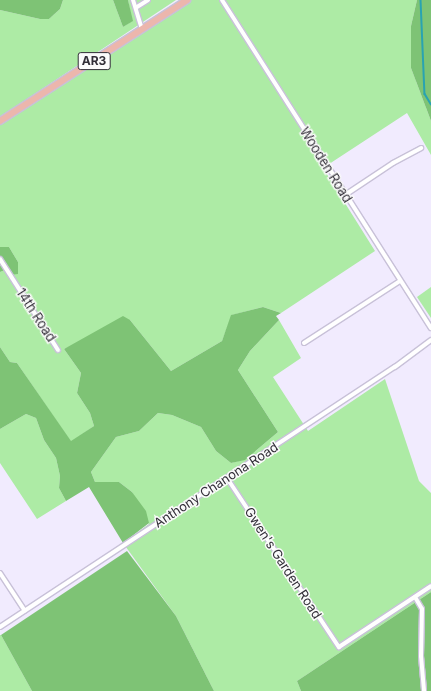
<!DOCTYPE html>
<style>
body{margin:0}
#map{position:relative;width:431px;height:691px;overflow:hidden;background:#f1ebfe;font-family:Inter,sans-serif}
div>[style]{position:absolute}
.green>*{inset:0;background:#adeba5}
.forest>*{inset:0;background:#7ec375}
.stream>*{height:1.5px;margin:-0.75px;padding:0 0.75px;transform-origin:0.75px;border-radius:0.75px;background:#29a3b1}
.roads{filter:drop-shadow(1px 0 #c8c1d8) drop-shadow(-1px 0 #c8c1d8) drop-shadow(0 1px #c8c1d8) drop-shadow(0 -1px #c8c1d8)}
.minor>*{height:4px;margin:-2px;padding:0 2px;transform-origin:2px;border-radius:2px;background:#fff}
.primary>*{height:6px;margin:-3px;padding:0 3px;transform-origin:3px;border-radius:3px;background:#ecb6ad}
span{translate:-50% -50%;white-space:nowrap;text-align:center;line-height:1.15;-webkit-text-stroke:3px #fbfbfb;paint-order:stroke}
.shield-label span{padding:1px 3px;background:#fbfbfb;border:1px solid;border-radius:3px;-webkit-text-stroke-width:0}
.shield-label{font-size:12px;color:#322f38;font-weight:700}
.street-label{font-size:13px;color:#322f38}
</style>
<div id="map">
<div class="green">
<div style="clip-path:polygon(63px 0,113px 0,123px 27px,132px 21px,128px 0,176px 0,0 117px,0 10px,40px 19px,49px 19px,60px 9px)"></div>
<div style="clip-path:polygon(186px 0,417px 0,411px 26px,411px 68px,431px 121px,431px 155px,407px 113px,323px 168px,375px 251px,281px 313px,263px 307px,232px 315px,222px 341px,171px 371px,130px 320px,64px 349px,81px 373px,77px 393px,90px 413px,94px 426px,71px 442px,17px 363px,10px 362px,0 347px,0 272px,5px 270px,9px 275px,18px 273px,18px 262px,9px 247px,0 247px,0 125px)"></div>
<div style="clip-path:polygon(431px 287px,431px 318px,417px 297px)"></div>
<div style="clip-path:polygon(279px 320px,301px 358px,273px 377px,308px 431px,385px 379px,419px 481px,431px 493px,431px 592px,297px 681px,301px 691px,214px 691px,176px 616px,123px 543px,149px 524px,132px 492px,119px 482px,95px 482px,91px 472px,116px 437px,139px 431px,158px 413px,172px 415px,201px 427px,216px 451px,231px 463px,246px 459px,278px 432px,238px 370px,250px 351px)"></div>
<div style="clip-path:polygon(26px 414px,36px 418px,44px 440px,56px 458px,60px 476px,59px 488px,66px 501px,37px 519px,0 463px,0 429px)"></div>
<div style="clip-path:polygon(0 635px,1px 635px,32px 691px,0 691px)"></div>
</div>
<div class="forest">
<div style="clip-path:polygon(0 0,63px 0,60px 9px,49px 19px,40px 19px,0 10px)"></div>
<div style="clip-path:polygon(113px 0,128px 0,133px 21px,123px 27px)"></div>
<div style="clip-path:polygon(417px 0,431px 0,431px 121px,411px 68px,411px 26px)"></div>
<div style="clip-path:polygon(0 247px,9px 247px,18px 262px,18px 274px,9px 275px,5px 270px,0 272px)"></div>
<div style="clip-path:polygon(263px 307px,281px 313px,276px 316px,279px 320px,250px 351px,238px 370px,278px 432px,245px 460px,231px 463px,216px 451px,201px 427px,172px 415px,158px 413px,139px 431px,116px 437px,91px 472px,95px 482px,119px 482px,132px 492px,146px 511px,149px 523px,123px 543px,89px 487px,66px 501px,59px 488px,60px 476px,56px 458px,44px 440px,36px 418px,26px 414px,0 429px,0 347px,10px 362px,17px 363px,71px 441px,94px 426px,90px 413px,77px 393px,81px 373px,64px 349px,123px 316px,130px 320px,171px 371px,222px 341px,231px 315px)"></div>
<div style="clip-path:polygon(127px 551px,176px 616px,214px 691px,32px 691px,1px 635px)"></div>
<div style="clip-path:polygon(431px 592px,431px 691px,301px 691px,297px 681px)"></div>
</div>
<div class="stream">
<div style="left:421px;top:0;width:94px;rotate:87.6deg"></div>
<div style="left:425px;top:94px;width:12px;rotate:59deg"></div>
</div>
<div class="roads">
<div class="minor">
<div style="left:133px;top:0;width:30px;rotate:73deg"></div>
<div style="left:222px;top:0;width:389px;rotate:57.5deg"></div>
<div style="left:137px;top:7px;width:13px;rotate:-32deg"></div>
<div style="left:345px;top:195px;width:58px;rotate:-33.7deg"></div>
<div style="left:393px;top:163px;width:32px;rotate:-28deg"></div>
<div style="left:0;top:259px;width:108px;rotate:57.5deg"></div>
<div style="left:304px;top:343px;width:114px;rotate:-32.9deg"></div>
<div style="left:227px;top:478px;width:203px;rotate:56.5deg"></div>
<div style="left:339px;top:647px;width:110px;rotate:-33.5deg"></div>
<div style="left:0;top:573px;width:45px;rotate:56.7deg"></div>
<div style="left:415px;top:597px;width:14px;rotate:60deg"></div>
<div style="left:422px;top:609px;width:47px;rotate:91.2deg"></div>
<div style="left:421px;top:656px;width:35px;rotate:85deg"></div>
<div style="left:0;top:627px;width:473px;rotate:-33.4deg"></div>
<div style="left:395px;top:367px;width:45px;rotate:-36.9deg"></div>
</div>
<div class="primary">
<div style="left:0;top:121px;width:223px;rotate:-32.9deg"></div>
</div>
</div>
<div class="shield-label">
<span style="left:94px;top:61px">AR3</span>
</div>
<div class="street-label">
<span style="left:326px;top:165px;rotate:58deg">Wooden Road</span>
<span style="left:36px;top:315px;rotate:57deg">14th Road</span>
<span style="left:216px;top:485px;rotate:-33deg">Anthony Chanona Road</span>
<span style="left:283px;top:563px;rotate:57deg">Gwen's Garden Road</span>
</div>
</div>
